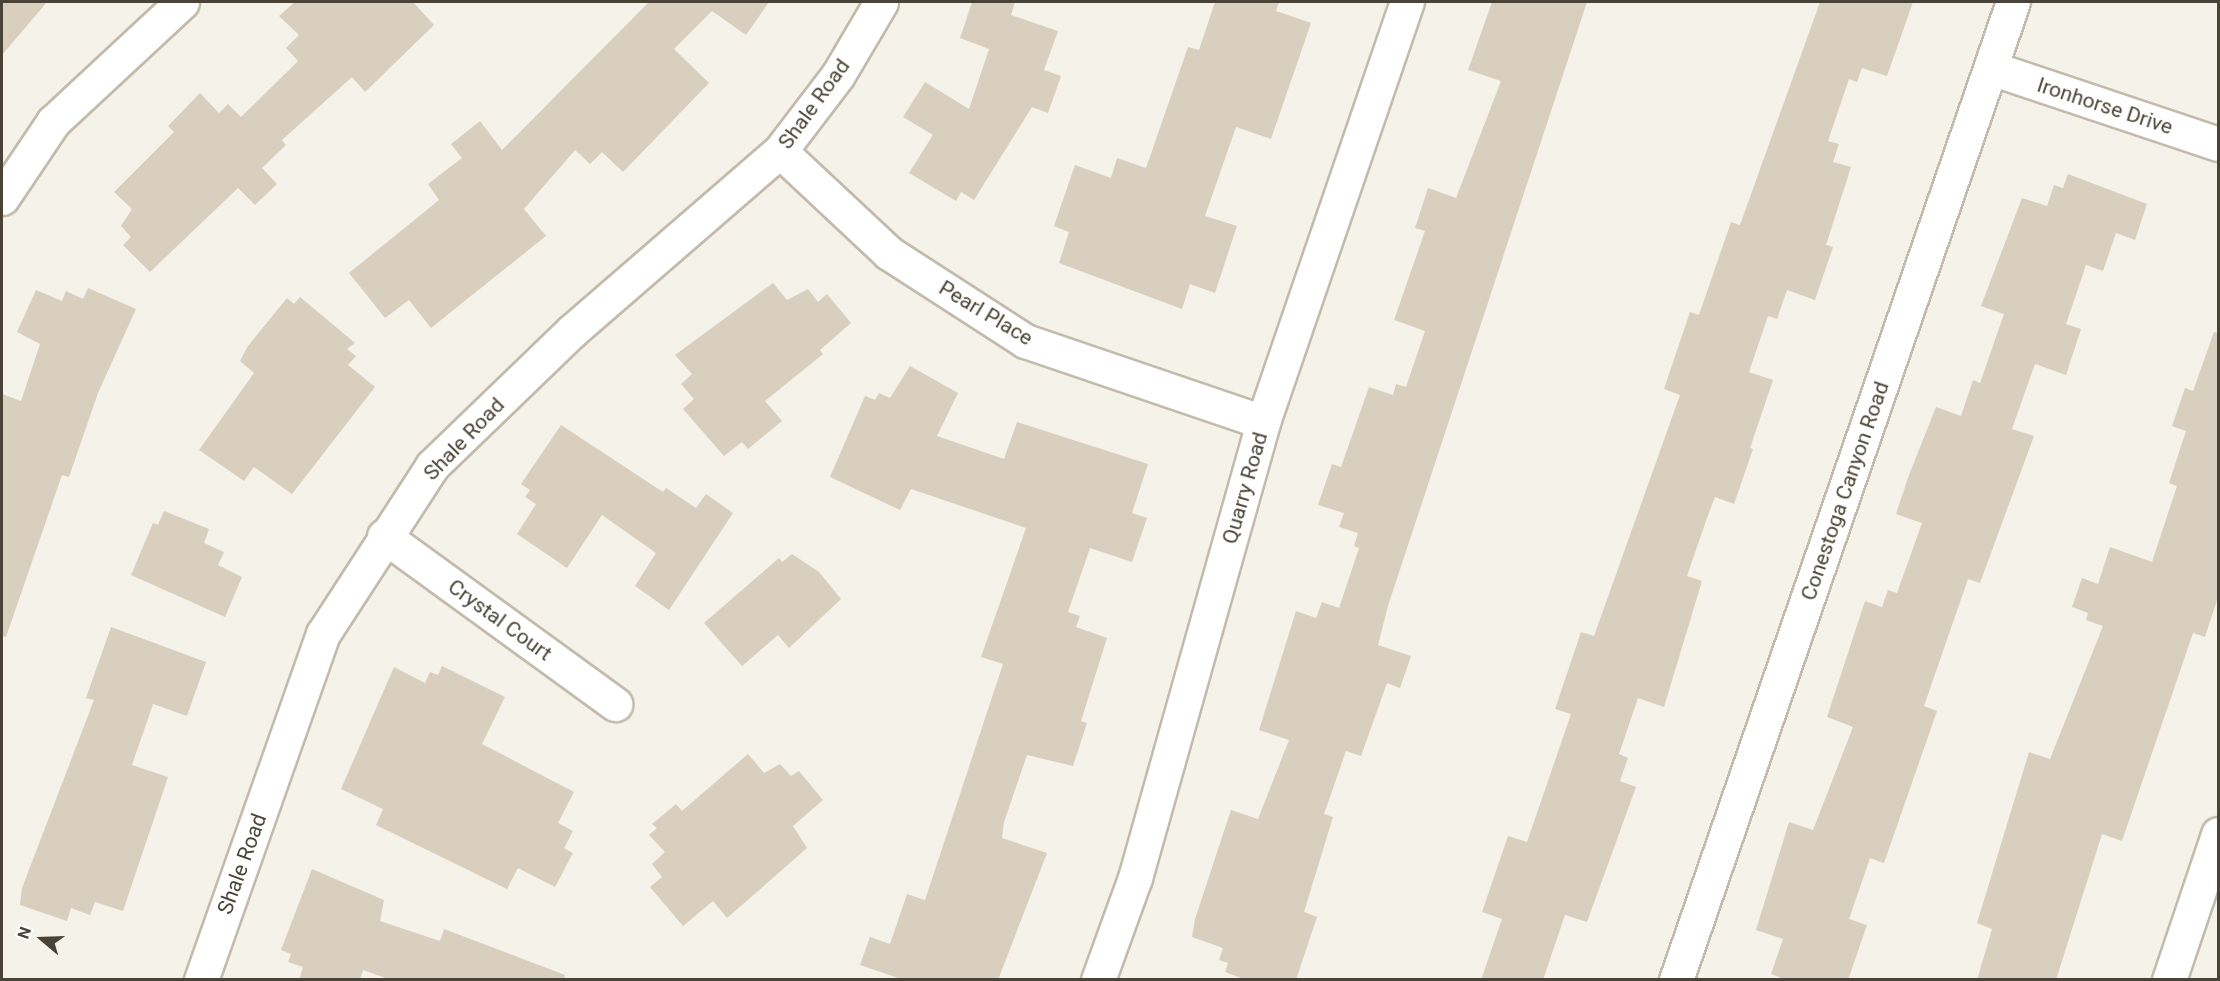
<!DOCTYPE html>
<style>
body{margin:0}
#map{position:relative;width:2220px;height:981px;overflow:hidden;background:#f5f2e9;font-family:Roboto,sans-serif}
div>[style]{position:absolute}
.building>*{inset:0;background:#d8cfbe}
.roads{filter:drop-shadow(2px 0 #c2bbab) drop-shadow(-2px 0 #c2bbab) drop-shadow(0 2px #c2bbab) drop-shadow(0 -2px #c2bbab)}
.minor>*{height:33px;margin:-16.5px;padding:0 16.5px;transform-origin:16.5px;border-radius:16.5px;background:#fff}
span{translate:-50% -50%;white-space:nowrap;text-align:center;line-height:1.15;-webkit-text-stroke:6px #fff;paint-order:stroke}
.street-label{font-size:21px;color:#4a4337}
.frame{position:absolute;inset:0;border:3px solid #4a4337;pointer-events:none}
.north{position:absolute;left:12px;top:909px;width:60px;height:60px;-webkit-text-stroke:4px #fff;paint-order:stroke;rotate:289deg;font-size:16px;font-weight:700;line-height:24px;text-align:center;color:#4a4337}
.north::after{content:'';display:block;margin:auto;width:21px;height:27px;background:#4a4337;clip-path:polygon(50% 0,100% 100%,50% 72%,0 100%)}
</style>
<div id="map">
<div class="building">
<div style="clip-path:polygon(2px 2px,47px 2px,2px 55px)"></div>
<div style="clip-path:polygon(295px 2px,413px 2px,434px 25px,365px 92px,352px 77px,282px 140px,286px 145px,262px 168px,277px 184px,255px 205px,238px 188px,150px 272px,123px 245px,131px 237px,121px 226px,132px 209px,114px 192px,174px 132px,168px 126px,200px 93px,219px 113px,228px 104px,241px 117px,288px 71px,298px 61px,286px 48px,299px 35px,279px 16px)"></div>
<div style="clip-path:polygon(649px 2px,769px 2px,746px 35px,712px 11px,674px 49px,709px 83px,623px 172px,602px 152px,590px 164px,575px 150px,524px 209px,546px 236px,431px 328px,409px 300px,385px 318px,349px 273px,439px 200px,428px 184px,462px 158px,451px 144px,480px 121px,502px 150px)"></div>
<div style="clip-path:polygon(972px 2px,1015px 2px,1011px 15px,1058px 31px,1044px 70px,1061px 76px,1048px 113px,1032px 107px,974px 200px,961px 192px,956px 201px,909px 173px,933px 135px,903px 117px,925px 82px,969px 109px,989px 49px,960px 38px)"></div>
<div style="clip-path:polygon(1215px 2px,1279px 2px,1276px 11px,1311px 23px,1271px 139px,1236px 127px,1205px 216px,1237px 226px,1215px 293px,1190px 284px,1182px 309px,1059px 263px,1069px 232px,1054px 226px,1075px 165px,1111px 178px,1117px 158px,1146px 168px,1188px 47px,1199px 50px)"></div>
<div style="clip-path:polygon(1492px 2px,1587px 2px,1388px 606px,1378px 645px,1411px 656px,1400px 688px,1387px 683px,1361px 756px,1346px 751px,1324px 814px,1333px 817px,1304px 912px,1317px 917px,1296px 980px,1246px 980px,1225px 972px,1228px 963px,1219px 960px,1223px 948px,1192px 937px,1195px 919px,1231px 810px,1258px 819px,1289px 740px,1259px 730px,1296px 611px,1316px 618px,1322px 602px,1339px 608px,1359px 548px,1354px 546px,1358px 533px,1339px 527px,1344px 513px,1318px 505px,1332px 464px,1341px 467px,1369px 387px,1393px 395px,1396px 384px,1406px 387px,1425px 331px,1394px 320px,1425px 231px,1415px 228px,1428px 188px,1456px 198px,1501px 81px,1468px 70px)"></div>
<div style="clip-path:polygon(1820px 2px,1913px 2px,1887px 76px,1862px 68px,1857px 82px,1849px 79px,1828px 141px,1839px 144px,1833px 162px,1851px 167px,1826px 245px,1833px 247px,1815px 300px,1787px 290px,1777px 319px,1768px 316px,1749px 372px,1773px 380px,1750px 448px,1753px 449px,1734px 504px,1715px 497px,1707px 518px,1687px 576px,1702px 581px,1664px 707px,1638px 698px,1619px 754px,1628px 758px,1620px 781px,1636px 787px,1587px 922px,1565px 915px,1543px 980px,1481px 980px,1502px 919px,1482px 912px,1508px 836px,1527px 842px,1571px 714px,1555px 709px,1581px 632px,1594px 636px,1680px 395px,1664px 389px,1690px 312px,1699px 315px,1731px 222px,1740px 225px)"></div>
<div style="clip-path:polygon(2068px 174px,2147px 204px,2135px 240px,2116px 233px,2103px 271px,2086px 265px,2066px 324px,2081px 329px,2066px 375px,2035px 364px,2012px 429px,2034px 436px,1980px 583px,1968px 579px,1924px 706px,1937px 711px,1884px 863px,1870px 858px,1849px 919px,1867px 925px,1848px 980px,1787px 980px,1771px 974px,1783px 939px,1756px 930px,1789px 822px,1813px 830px,1853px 727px,1827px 717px,1865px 601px,1882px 607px,1888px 590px,1897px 593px,1922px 523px,1896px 514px,1909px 475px,1936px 407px,1961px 416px,1973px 380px,1980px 383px,2004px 314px,1981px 306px,2022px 198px,2047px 206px,2054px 185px,2063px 188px)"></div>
<div style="clip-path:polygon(773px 283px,787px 300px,808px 289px,818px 302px,827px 294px,851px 323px,820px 350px,823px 354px,765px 401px,782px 421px,748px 449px,742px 442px,724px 456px,683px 409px,694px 399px,681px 384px,692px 374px,675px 355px)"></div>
<div style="clip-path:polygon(88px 288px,136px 309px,98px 393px,69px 477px,62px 475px,6px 637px,2px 636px,2px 394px,21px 401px,40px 344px,17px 332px,36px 290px,62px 301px,66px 291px,83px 299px)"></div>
<div style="clip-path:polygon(300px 297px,355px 343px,347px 349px,356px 356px,348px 365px,375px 387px,292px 494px,254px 467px,244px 481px,199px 450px,254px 373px,240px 361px,248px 346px,287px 298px,294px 304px)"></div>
<div style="clip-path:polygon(2214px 332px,2218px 333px,2218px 597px,2205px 637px,2193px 633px,2122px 841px,2102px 834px,2056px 980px,1977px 980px,1992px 929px,1977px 923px,2029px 752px,2050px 759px,2103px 626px,2086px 620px,2088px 613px,2072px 607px,2082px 578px,2098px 584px,2110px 547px,2152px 562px,2177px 486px,2169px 483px,2186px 431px,2172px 426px,2185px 388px,2193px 391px)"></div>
<div style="clip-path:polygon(910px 366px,958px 393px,937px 436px,1004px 459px,1017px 422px,1148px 464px,1132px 513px,1147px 518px,1132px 562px,1090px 548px,1068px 612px,1080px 616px,1076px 627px,1107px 638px,1081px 721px,1087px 723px,1073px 766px,1027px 755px,1004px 822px,1002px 838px,1047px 853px,998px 980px,904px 980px,860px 965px,870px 937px,890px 944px,907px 894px,925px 900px,1003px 664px,981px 657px,1026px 528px,911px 489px,900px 510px,830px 477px,865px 396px,875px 400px,879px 393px,890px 398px)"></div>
<div style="clip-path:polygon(561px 425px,663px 492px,666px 488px,696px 508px,706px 494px,733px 513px,669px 610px,635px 586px,656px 553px,602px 515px,567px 568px,517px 534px,536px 504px,525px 497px,530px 490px,521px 484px)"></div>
<div style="clip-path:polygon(164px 511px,209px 529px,204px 543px,224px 552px,218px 565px,242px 577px,225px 617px,131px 575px,153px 523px,158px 525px)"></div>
<div style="clip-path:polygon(792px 554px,819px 572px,841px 599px,789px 648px,778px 635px,742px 666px,704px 623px,779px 558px,782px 562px)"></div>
<div style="clip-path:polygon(111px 627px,206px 662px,187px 716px,153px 704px,132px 765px,168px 777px,123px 911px,95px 902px,90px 915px,71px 908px,67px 921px,20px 905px,22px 888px,94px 700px,86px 698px)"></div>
<div style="clip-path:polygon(442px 666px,505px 697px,482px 744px,574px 792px,558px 823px,573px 831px,564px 848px,573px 853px,555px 887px,518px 868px,507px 889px,376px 825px,383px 809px,341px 789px,394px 667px,425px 683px,430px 672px,438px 675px)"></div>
<div style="clip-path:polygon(748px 754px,764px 773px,780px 764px,791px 776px,799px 771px,823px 800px,793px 826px,807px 848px,727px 918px,713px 901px,683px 926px,650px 887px,662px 877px,652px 864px,665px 852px,649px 835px,657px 828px,652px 824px,676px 804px,682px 811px)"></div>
<div style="clip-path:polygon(312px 869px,384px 900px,380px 921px,440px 941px,444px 929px,565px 975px,564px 980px,391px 980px,363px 970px,360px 980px,299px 980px,303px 967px,288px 962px,291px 954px,281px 950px)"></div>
</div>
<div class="roads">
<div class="minor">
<div style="left:1991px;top:68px;width:239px;rotate:18.5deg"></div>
<div style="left:780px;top:151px;width:149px;rotate:43.1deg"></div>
<div style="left:889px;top:253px;width:162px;rotate:32.9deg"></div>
<div style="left:1025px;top:341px;width:251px;rotate:18.8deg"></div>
<div style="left:2px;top:198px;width:92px;rotate:-56.1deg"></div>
<div style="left:53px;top:122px;width:176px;rotate:-42.9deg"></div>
<div style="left:384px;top:536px;width:286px;rotate:36deg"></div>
<div style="left:201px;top:980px;width:367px;rotate:-70.6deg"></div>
<div style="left:323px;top:634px;width:200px;rotate:-57deg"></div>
<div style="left:432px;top:466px;width:194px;rotate:-44deg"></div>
<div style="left:572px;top:331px;width:275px;rotate:-40.9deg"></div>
<div style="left:780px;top:151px;width:96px;rotate:-52.7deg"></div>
<div style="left:838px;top:75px;width:85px;rotate:-59.5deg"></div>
<div style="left:1098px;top:980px;width:109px;rotate:-70.1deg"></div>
<div style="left:1135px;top:878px;width:474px;rotate:-74.3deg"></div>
<div style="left:1263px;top:422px;width:444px;rotate:-71.1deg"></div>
<div style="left:1676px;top:980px;width:1034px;rotate:-70.99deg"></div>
<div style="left:2169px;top:980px;width:154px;rotate:-71.4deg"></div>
</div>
</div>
<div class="street-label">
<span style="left:814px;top:104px;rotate:-54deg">Shale Road</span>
<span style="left:2105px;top:106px;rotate:18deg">Ironhorse Drive</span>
<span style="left:986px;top:313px;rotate:31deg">Pearl Place</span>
<span style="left:464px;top:439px;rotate:-46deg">Shale Road</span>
<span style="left:1245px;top:488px;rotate:-74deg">Quarry Road</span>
<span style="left:1845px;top:491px;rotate:-71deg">Conestoga Canyon Road</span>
<span style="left:500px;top:620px;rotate:36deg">Crystal Court</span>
<span style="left:242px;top:864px;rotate:-70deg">Shale Road</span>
</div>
<div class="frame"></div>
<div class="north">N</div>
</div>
